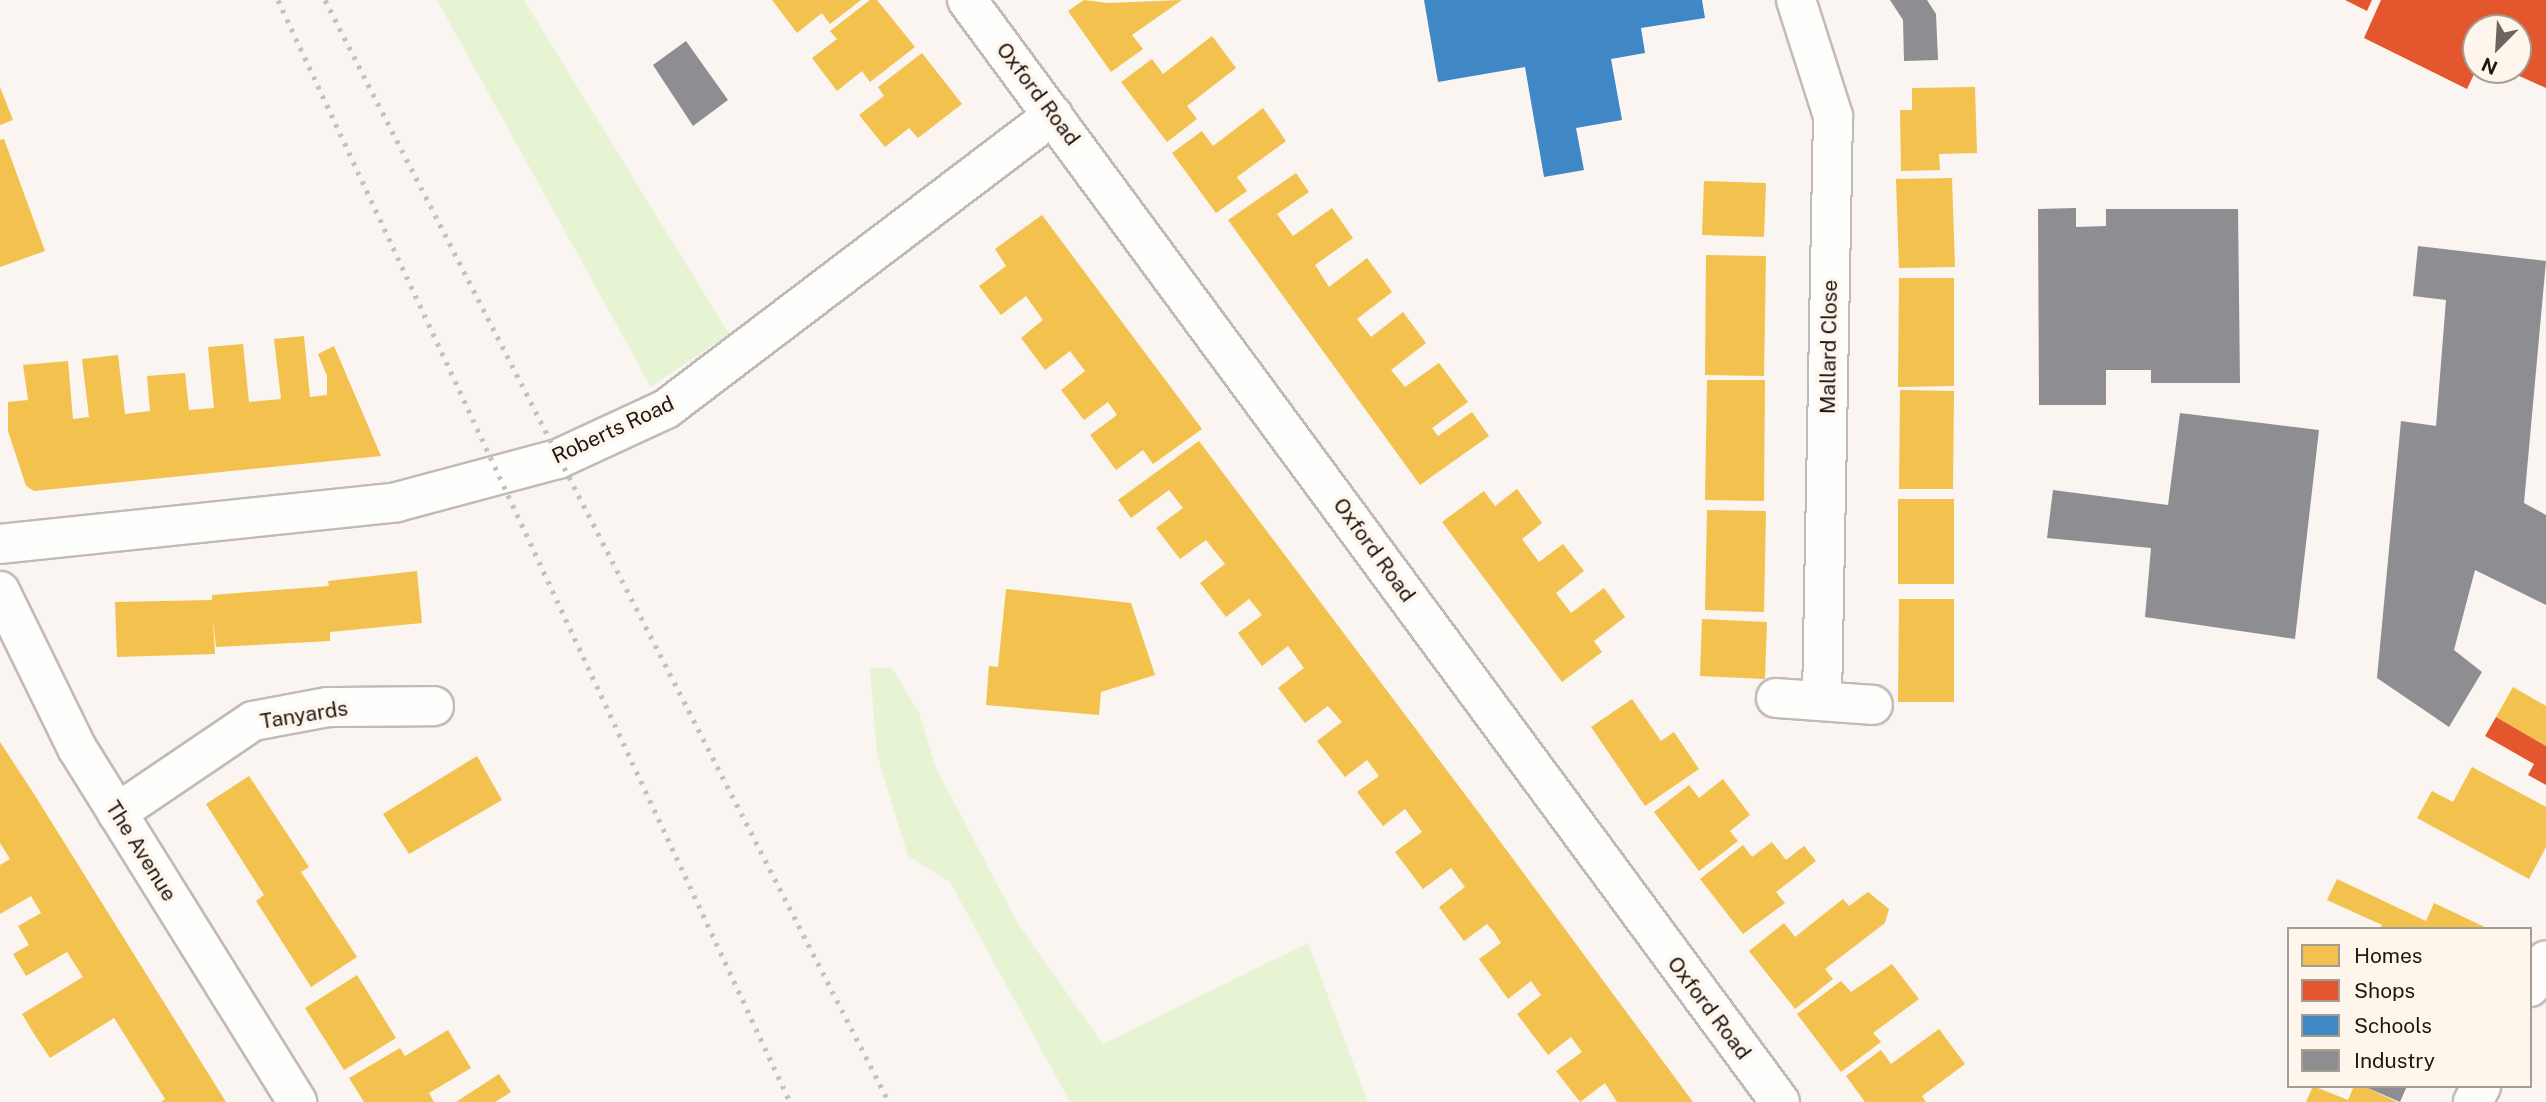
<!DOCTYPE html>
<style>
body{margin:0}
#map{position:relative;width:2546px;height:1102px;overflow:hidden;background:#faf5f0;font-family:"Public Sans",sans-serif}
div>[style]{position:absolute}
.green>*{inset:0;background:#e7f4d4}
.homes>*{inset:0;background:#f2c14e}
.shops>*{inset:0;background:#e4572e}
.schools>*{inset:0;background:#3f88c5}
.industry>*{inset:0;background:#8d8d92}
.roads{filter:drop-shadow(2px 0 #c2bbb5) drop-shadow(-2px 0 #c2bbb5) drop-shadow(0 2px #c2bbb5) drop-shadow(0 -2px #c2bbb5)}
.street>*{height:38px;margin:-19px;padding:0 19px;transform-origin:19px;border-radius:19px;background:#fefefd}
.rail>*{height:5px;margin-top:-2.5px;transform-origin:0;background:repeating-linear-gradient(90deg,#c4c2c0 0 3.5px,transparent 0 10.5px)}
span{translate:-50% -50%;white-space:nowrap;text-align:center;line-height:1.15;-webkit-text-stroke:7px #fef5ec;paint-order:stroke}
.street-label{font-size:21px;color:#1f1810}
.legend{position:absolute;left:2287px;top:927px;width:245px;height:161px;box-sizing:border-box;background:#fef5ec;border:2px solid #a59d94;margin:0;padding:9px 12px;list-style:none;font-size:21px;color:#1f1810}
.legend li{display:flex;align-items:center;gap:14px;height:35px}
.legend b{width:35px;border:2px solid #a59d94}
.north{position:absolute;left:2462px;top:14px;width:70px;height:70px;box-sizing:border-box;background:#fef5ec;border:2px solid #a59d94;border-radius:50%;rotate:204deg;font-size:19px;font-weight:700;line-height:28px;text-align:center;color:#1f1810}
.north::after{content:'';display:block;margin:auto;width:24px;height:32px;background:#6c655e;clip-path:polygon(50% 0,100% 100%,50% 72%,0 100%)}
</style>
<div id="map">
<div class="green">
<div style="clip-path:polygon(437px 0,524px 0,729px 334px,651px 387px)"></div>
<div style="clip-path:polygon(891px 667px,919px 712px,936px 768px,1018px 924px,1103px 1044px,1308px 943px,1368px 1102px,1070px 1102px,950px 882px,908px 856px,877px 755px,870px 669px)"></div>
</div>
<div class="homes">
<div style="clip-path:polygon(772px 0,861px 0,830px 24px,822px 13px,797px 33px)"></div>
<div style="clip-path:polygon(870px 0,877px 0,915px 47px,870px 82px,862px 71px,837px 91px,812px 58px,837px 39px,830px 31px)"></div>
<div style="clip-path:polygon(1084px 0,1108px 3px,1182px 0,1132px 35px,1143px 49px,1111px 72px,1068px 11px)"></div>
<div style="clip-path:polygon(1212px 36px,1236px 68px,1187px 106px,1197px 119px,1167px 142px,1121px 82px,1152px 59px,1163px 74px)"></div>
<div style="clip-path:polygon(922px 53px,962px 104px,918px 138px,909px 128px,885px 147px,859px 115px,884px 96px,878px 87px)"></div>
<div style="clip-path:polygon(0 87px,13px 120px,0 125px)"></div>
<div style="clip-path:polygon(1975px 87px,1977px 153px,1939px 154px,1940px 170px,1901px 171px,1900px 110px,1912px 110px,1912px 88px)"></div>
<div style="clip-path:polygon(1263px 108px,1286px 141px,1237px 177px,1247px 191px,1216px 213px,1172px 153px,1202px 131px,1213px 146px)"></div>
<div style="clip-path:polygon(4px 139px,45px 251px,0 267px,0 140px)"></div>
<div style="clip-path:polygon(1296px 173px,1309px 192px,1277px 214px,1293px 236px,1332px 208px,1353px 238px,1315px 265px,1329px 287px,1367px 258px,1392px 292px,1357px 319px,1371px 337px,1403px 312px,1426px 343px,1391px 370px,1401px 382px,1405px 387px,1439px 363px,1468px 402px,1432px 428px,1438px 436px,1472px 412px,1489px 436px,1420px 485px,1228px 220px)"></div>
<div style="clip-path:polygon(1952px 178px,1955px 267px,1899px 268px,1896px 179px)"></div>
<div style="clip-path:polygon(1704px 181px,1766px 183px,1764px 237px,1702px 235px)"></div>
<div style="clip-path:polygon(1042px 215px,1202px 429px,1153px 464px,1143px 450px,1116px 470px,1090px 435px,1117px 415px,1108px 402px,1084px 420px,1061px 390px,1085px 371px,1070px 351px,1045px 370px,1021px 338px,1043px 320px,1026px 296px,1001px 315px,979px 286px,1006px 266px,995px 249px)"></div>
<div style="clip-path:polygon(1706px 255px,1766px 256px,1764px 376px,1705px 375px)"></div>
<div style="clip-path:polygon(1899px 278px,1954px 278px,1954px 386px,1898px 387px)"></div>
<div style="clip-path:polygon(304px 336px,310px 397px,327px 395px,327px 376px,318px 354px,334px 346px,381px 456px,34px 491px,26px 486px,8px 431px,8px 402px,28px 400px,23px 365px,68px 361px,73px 419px,89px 417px,82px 359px,118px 355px,125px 414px,150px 411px,147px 376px,185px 373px,189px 410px,214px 408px,208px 347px,243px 344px,249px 402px,281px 399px,274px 339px)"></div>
<div style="clip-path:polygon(1707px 380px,1765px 380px,1764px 501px,1705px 500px)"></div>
<div style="clip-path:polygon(1900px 390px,1954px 391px,1953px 489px,1899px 489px)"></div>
<div style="clip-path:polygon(1199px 441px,1482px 817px,1693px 1102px,1617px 1102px,1605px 1083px,1580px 1102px,1556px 1071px,1582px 1052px,1571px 1037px,1548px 1055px,1517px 1014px,1541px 995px,1531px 981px,1508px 999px,1479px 959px,1501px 943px,1494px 932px,1487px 924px,1464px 941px,1439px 907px,1465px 887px,1451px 868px,1423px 889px,1395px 852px,1422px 832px,1405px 809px,1383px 826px,1357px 792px,1379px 776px,1367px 760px,1345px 777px,1317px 741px,1342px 722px,1328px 706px,1305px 723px,1278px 688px,1304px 668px,1288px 646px,1262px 666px,1238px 633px,1262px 615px,1254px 605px,1249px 599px,1226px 617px,1200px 583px,1225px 564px,1206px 540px,1180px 559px,1156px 528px,1183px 508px,1169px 490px,1131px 518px,1118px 500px)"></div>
<div style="clip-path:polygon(1517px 489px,1542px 523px,1522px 539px,1539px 562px,1563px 544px,1584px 571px,1556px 593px,1571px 613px,1604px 588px,1625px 617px,1594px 641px,1602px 652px,1562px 682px,1442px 522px,1484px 491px,1495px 506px)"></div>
<div style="clip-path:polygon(1898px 499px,1954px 499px,1954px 584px,1898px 584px)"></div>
<div style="clip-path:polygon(1707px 510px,1766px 511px,1764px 612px,1705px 610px)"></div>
<div style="clip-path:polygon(417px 571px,422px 623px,330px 632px,330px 641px,216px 647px,213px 618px,215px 654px,117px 657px,115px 602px,212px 600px,212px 595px,329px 586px,328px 581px)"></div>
<div style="clip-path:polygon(1006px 589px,1131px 603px,1155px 675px,1101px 692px,1099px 715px,986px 705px,989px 666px,998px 667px)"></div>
<div style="clip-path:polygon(1899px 599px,1954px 599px,1954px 702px,1898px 702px)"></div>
<div style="clip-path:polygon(1702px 619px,1767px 622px,1765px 679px,1700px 676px)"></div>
<div style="clip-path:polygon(2513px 687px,2546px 706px,2546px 746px,2496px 717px)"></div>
<div style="clip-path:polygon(1632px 699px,1661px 741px,1674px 732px,1699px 769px,1645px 806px,1591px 727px)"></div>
<div style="clip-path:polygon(0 742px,34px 794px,226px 1102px,161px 1102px,165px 1099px,114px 1018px,50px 1058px,36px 1037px,22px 1014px,83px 977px,67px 952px,26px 976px,13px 954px,29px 945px,18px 926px,41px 913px,31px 896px,0 914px,0 865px,10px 859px,0 843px)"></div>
<div style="clip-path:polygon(477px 756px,502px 800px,409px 854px,383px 814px)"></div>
<div style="clip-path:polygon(2472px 767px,2546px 807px,2546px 847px,2529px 879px,2417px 818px,2432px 791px,2453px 802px)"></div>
<div style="clip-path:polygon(249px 776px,309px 867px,301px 872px,357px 957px,311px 987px,256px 901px,264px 895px,206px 804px)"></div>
<div style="clip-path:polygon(1723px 779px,1750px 815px,1730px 831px,1738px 841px,1699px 871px,1654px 812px,1689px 785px,1699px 798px)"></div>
<div style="clip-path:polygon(1772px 842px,1786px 860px,1804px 846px,1816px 861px,1776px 892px,1785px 903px,1743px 934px,1700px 879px,1743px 845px,1752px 857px)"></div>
<div style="clip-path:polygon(2337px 879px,2426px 921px,2434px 903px,2489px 929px,2380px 929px,2382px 925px,2327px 900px)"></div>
<div style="clip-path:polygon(1868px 892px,1889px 909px,1885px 923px,1825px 969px,1833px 979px,1795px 1009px,1749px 951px,1784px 923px,1795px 937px,1843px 899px,1849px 906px)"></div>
<div style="clip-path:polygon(1892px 964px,1919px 999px,1873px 1033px,1881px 1042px,1841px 1072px,1797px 1014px,1841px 981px,1851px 992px)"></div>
<div style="clip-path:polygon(357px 975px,396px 1038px,344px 1070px,305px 1008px)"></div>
<div style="clip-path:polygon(1939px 1029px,1965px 1064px,1922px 1096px,1926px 1102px,1865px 1102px,1846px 1076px,1881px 1050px,1891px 1064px)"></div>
<div style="clip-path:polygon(448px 1030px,471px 1068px,429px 1093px,434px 1102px,364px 1102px,349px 1078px,400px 1048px,405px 1056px)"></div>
<div style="clip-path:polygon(499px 1074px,511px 1092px,495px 1102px,456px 1102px)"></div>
<div style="clip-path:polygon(2313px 1086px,2348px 1100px,2354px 1086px,2363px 1086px,2397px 1102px,2306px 1102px)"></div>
</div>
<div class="shops">
<div style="clip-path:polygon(2345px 0,2372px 0,2367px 11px)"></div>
<div style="clip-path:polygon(2381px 0,2546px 0,2546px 88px,2506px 70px,2518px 70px,2518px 28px,2476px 28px,2476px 70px,2467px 89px,2364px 38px)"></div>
<div style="clip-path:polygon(2496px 717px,2546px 746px,2546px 785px,2528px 775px,2534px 764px,2485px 736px)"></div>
</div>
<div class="schools">
<div style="clip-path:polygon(1424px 0,1702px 0,1705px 18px,1641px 28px,1645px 53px,1611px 59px,1622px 120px,1576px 128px,1584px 170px,1544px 177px,1525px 67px,1438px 82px)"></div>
</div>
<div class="industry">
<div style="clip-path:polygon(1890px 0,1927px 0,1936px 14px,1938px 60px,1904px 61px,1903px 20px)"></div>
<div style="clip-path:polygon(686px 41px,728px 100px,693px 126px,653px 65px)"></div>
<div style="clip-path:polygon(2076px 208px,2076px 227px,2106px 226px,2106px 209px,2238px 209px,2240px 383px,2151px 383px,2151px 370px,2106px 370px,2106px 405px,2039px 405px,2038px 209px)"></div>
<div style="clip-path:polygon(2418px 246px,2546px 261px,2524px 503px,2546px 515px,2546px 605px,2475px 570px,2454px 650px,2482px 672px,2449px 727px,2377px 678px,2401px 421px,2436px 426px,2446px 300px,2413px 296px)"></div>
<div style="clip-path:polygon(2180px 413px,2319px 430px,2295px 639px,2145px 617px,2151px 548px,2047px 538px,2053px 490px,2168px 505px)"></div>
<div style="clip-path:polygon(2363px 1086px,2407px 1086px,2400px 1102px)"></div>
</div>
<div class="roads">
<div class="street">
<div style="left:967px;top:0;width:1369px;rotate:53.58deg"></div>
<div style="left:1796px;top:0;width:122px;rotate:72.3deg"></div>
<div style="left:1833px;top:116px;width:583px;rotate:91.08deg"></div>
<div style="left:0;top:544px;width:399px;rotate:-6deg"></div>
<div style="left:397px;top:502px;width:167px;rotate:-15deg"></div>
<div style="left:558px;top:459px;width:119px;rotate:-24.8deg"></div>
<div style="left:666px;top:409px;width:486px;rotate:-37.2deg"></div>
<div style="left:0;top:591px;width:175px;rotate:63.9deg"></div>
<div style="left:77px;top:748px;width:417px;rotate:58.1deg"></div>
<div style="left:1776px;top:698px;width:97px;rotate:4.1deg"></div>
<div style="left:117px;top:813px;width:164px;rotate:-34.1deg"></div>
<div style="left:253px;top:721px;width:76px;rotate:-10.6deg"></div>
<div style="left:328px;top:707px;width:106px;rotate:-0.5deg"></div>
<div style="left:2530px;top:987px;width:31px;rotate:-59deg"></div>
<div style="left:2473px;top:1102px;width:18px;rotate:-63deg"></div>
</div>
</div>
<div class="rail">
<div style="left:278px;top:0;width:1215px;rotate:65.08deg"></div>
<div style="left:325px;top:0;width:1238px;rotate:62.9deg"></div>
</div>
<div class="street-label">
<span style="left:1038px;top:94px;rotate:53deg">Oxford Road</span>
<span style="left:1829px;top:347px;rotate:-89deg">Mallard Close</span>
<span style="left:613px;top:430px;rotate:-25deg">Roberts Road</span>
<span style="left:1374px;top:550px;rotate:54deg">Oxford Road</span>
<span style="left:304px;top:715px;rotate:-9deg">Tanyards</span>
<span style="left:141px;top:851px;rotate:58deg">The Avenue</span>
<span style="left:1709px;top:1008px;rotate:53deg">Oxford Road</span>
</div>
<ul class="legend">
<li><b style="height:19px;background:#f2c14e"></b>Homes</li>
<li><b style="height:19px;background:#e4572e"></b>Shops</li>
<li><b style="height:19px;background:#3f88c5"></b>Schools</li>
<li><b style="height:19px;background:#8d8d92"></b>Industry</li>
</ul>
<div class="north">N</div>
</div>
